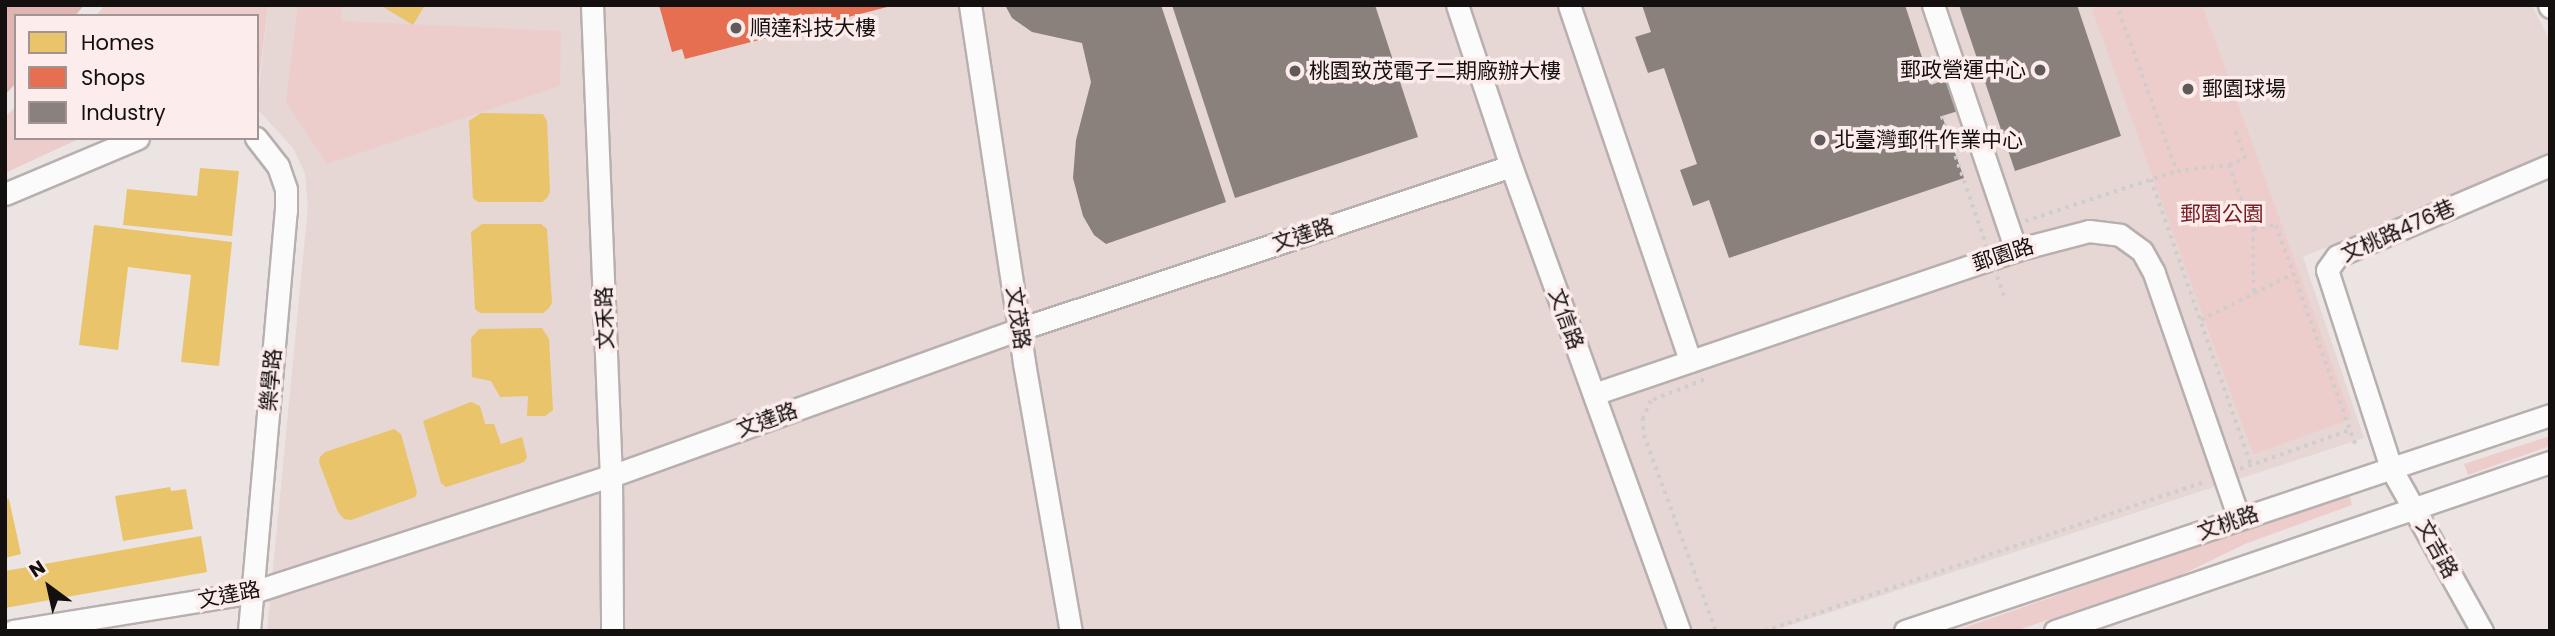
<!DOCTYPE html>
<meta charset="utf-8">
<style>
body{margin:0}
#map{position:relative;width:2555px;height:636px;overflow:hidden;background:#ece4e2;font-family:Poppins,"Noto Sans TC",sans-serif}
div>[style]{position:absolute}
.built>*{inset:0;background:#e6d6d4}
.green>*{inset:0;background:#edcdcb}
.forest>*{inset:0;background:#e0b4b1}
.homes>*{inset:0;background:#e9c46a}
.shops>*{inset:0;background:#e76f51}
.industry>*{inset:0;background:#8a817c}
.path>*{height:3.5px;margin-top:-1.75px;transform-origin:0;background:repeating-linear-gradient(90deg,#d0cdcd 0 3.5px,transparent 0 8.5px)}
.roads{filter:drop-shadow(2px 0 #b7b0af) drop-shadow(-2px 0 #b7b0af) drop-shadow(0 2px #b7b0af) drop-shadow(0 -2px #b7b0af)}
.minor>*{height:21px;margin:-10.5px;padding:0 10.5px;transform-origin:10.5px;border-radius:10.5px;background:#fcfbfb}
.path-bridge>*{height:3.5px;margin-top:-1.75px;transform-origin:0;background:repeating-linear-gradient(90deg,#d0cdcd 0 3.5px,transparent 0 8.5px)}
.dots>*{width:19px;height:19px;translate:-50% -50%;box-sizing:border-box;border:4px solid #fcedec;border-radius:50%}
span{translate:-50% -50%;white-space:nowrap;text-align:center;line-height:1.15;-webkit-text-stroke:7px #fcedec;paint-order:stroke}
.poi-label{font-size:21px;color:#151010}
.left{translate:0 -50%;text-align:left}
.right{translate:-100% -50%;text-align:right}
.park-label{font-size:21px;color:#741c21}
.street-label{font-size:21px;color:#151010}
.frame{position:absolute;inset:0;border:7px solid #151010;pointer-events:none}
.legend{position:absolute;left:14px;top:14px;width:245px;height:126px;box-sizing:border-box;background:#fcedec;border:2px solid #a09594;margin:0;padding:9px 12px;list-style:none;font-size:21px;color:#151010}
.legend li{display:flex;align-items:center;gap:14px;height:35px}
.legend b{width:35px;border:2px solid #a09594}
.north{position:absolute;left:14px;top:552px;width:70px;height:70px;-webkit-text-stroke:5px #fcedec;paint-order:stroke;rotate:327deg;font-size:19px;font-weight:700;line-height:28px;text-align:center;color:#151010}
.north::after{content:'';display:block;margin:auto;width:24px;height:32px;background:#151010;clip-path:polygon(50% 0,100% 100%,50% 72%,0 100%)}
</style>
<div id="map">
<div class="built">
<div style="clip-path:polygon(268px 5px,2532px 5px,2550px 41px,2550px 153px,2303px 257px,2364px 438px,1773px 631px,267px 631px,308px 206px,305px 173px,293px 148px,257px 109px)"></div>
</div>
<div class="green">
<div style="clip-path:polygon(105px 5px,268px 5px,257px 97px,257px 16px,96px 16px)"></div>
<div style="clip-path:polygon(298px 5px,342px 5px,341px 21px,561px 31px,560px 86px,327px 164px,286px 102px)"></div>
<div style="clip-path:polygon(2103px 5px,2202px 5px,2352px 419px,2253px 454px,2092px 9px)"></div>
<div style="clip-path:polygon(16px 106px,16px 138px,81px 138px,5px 173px,5px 117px)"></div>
<div style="clip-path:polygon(2550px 436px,2550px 446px,2468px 475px,2464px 464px)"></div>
<div style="clip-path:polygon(2349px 493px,2352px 505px,2245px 544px,2175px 578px,2015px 631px,1955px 631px)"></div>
</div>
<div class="forest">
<div style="clip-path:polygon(5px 5px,84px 5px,75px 16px,16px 16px,16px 83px,5px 95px)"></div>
</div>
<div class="homes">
<div style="clip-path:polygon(380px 5px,425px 5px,413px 25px)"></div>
<div style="clip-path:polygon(481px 113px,543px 114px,547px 121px,550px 192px,547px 198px,542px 202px,478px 202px,473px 198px,469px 121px)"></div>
<div style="clip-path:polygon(200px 168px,239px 171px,232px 236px,123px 225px,127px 189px,197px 196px)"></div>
<div style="clip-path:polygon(482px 224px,541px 224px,547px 229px,552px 303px,548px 309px,543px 313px,480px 313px,475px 309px,471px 232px)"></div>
<div style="clip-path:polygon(94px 225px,232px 242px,219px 366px,181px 362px,191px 275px,128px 267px,118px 350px,79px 345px)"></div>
<div style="clip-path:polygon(542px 328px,549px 339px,553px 410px,545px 416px,527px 416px,528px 396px,500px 397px,491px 381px,472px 377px,471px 338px,479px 329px)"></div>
<div style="clip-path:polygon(471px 402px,480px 406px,485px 424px,494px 424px,501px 444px,522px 437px,527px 457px,524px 462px,446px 487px,441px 483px,423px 421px)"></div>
<div style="clip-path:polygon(394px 429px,401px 434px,417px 492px,415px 497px,351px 520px,344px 519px,338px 512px,319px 462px,320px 457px,325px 452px)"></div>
<div style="clip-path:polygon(170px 487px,171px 491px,186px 489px,193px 529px,123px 541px,115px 496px)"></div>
<div style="clip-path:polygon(9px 499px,21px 554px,5px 558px,5px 500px)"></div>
<div style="clip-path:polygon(201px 536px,207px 572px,5px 608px,5px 571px)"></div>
</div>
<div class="shops">
<div style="clip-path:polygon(659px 5px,891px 5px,891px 6px,685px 59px,682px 49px,672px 52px)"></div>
</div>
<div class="industry">
<div style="clip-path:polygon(1005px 5px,1161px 5px,1226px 202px,1106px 244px,1094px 235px,1083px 216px,1073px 178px,1076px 140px,1091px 82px,1082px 43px,1032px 32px,1012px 18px)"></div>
<div style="clip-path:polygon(1172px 5px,1375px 5px,1418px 137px,1235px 198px)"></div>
<div style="clip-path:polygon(1642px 5px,1905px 5px,1931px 85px,1947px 79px,1958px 111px,1942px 116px,1964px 178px,1729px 258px,1709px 200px,1693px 206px,1680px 170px,1697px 164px,1664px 68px,1648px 73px,1635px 37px,1651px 32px)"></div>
<div style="clip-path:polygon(1959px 5px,2077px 5px,2121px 136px,2015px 171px)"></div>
</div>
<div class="path">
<div style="left:2119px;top:11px;width:170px;rotate:70.1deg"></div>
<div style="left:2229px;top:165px;width:68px;rotate:69.4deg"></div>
<div style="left:2253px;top:229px;width:64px;rotate:89.1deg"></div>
<div style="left:2151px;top:179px;width:303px;rotate:70.7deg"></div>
<div style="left:2025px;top:221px;width:160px;rotate:-18.2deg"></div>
<div style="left:2177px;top:171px;width:52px;rotate:-6.6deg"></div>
<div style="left:2229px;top:165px;width:17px;rotate:-21deg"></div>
<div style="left:2245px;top:159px;width:31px;rotate:-109deg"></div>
<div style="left:2253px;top:229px;width:23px;rotate:-10deg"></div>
<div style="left:2276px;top:225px;width:238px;rotate:70.1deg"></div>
<div style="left:2201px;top:320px;width:103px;rotate:-26.6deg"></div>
<div style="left:1704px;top:380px;width:57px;rotate:158.4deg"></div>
<div style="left:1651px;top:401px;width:19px;rotate:115deg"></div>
<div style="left:1643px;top:418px;width:17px;rotate:87deg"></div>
<div style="left:1644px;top:435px;width:209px;rotate:69.8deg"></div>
<div style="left:2240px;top:469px;width:117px;rotate:-19.5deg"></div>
<div style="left:1764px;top:631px;width:467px;rotate:-18.7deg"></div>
</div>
<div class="roads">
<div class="minor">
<div style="left:592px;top:5px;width:471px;rotate:87.7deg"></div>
<div style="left:611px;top:476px;width:155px;rotate:89.6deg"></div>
<div style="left:970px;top:5px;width:362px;rotate:81.4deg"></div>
<div style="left:1024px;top:363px;width:272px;rotate:80.1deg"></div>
<div style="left:1457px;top:5px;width:170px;rotate:71.5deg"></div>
<div style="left:1511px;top:166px;width:494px;rotate:70.1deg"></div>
<div style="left:1569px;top:5px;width:376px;rotate:71.2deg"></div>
<div style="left:1933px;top:5px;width:259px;rotate:71.3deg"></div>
<div style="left:2549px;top:5px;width:2px;rotate:63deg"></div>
<div style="left:5px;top:194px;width:144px;rotate:-22.8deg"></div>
<div style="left:1594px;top:394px;width:446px;rotate:-18.8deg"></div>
<div style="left:2016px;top:250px;width:75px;rotate:-14.6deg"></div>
<div style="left:2089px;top:231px;width:31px;rotate:7deg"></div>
<div style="left:2120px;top:235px;width:27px;rotate:36deg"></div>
<div style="left:2142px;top:251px;width:25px;rotate:61deg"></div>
<div style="left:2154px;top:273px;width:260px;rotate:70.9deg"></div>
<div style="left:13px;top:631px;width:243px;rotate:-9.2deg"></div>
<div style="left:253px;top:592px;width:376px;rotate:-18deg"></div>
<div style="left:611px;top:476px;width:435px;rotate:-19.8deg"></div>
<div style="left:1020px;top:329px;width:517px;rotate:-18.36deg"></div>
<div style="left:249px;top:631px;width:422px;rotate:-85deg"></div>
<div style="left:286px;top:211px;width:22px;rotate:-90deg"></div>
<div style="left:286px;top:189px;width:24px;rotate:-109deg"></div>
<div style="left:278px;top:166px;width:36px;rotate:-128deg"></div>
<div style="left:1905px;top:631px;width:680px;rotate:-18.51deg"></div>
<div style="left:2055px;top:631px;width:523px;rotate:-18.85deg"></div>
<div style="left:2482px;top:631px;width:187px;rotate:-119.2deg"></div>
<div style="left:2391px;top:468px;width:208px;rotate:-107.9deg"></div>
<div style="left:2327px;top:270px;width:17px;rotate:-54deg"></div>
<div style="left:2337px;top:256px;width:232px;rotate:-23.1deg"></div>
</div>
</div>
<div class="path-bridge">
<div style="left:1942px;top:116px;width:190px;rotate:71deg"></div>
</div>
<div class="dots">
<div style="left:736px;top:28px;background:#605a5a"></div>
<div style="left:2040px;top:70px;background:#605a5a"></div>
<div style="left:1295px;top:71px;background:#605a5a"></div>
<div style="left:2188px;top:89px;background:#605a5a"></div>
<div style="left:1820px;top:140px;background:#605a5a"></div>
</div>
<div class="poi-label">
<span class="left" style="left:750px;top:28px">順達科技大樓</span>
<span class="right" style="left:2026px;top:70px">郵政營運中心</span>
<span class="left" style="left:1309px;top:71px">桃園致茂電子二期廠辦大樓</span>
<span class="left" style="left:2202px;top:89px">郵園球場</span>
<span class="left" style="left:1834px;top:140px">北臺灣郵件作業中心</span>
</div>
<div class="park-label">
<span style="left:2222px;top:214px">郵園公園</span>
</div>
<div class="street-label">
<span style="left:2398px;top:231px;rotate:-24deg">文桃路476巷</span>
<span style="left:1303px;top:235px;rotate:-18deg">文達路</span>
<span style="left:2003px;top:255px;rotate:-18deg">郵園路</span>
<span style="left:605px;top:318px;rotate:-92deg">文禾路</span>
<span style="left:1018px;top:318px;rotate:82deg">文茂路</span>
<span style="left:1566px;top:319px;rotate:70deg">文信路</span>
<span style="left:271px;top:380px;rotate:-85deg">樂學路</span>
<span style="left:767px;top:420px;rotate:-20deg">文達路</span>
<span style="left:2228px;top:523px;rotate:-19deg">文桃路</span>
<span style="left:2437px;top:549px;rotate:61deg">文吉路</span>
<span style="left:229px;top:595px;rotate:-11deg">文達路</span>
</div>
<div class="frame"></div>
<ul class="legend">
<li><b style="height:19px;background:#e9c46a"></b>Homes</li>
<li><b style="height:19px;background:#e76f51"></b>Shops</li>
<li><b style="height:19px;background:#8a817c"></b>Industry</li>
</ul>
<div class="north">N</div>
</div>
